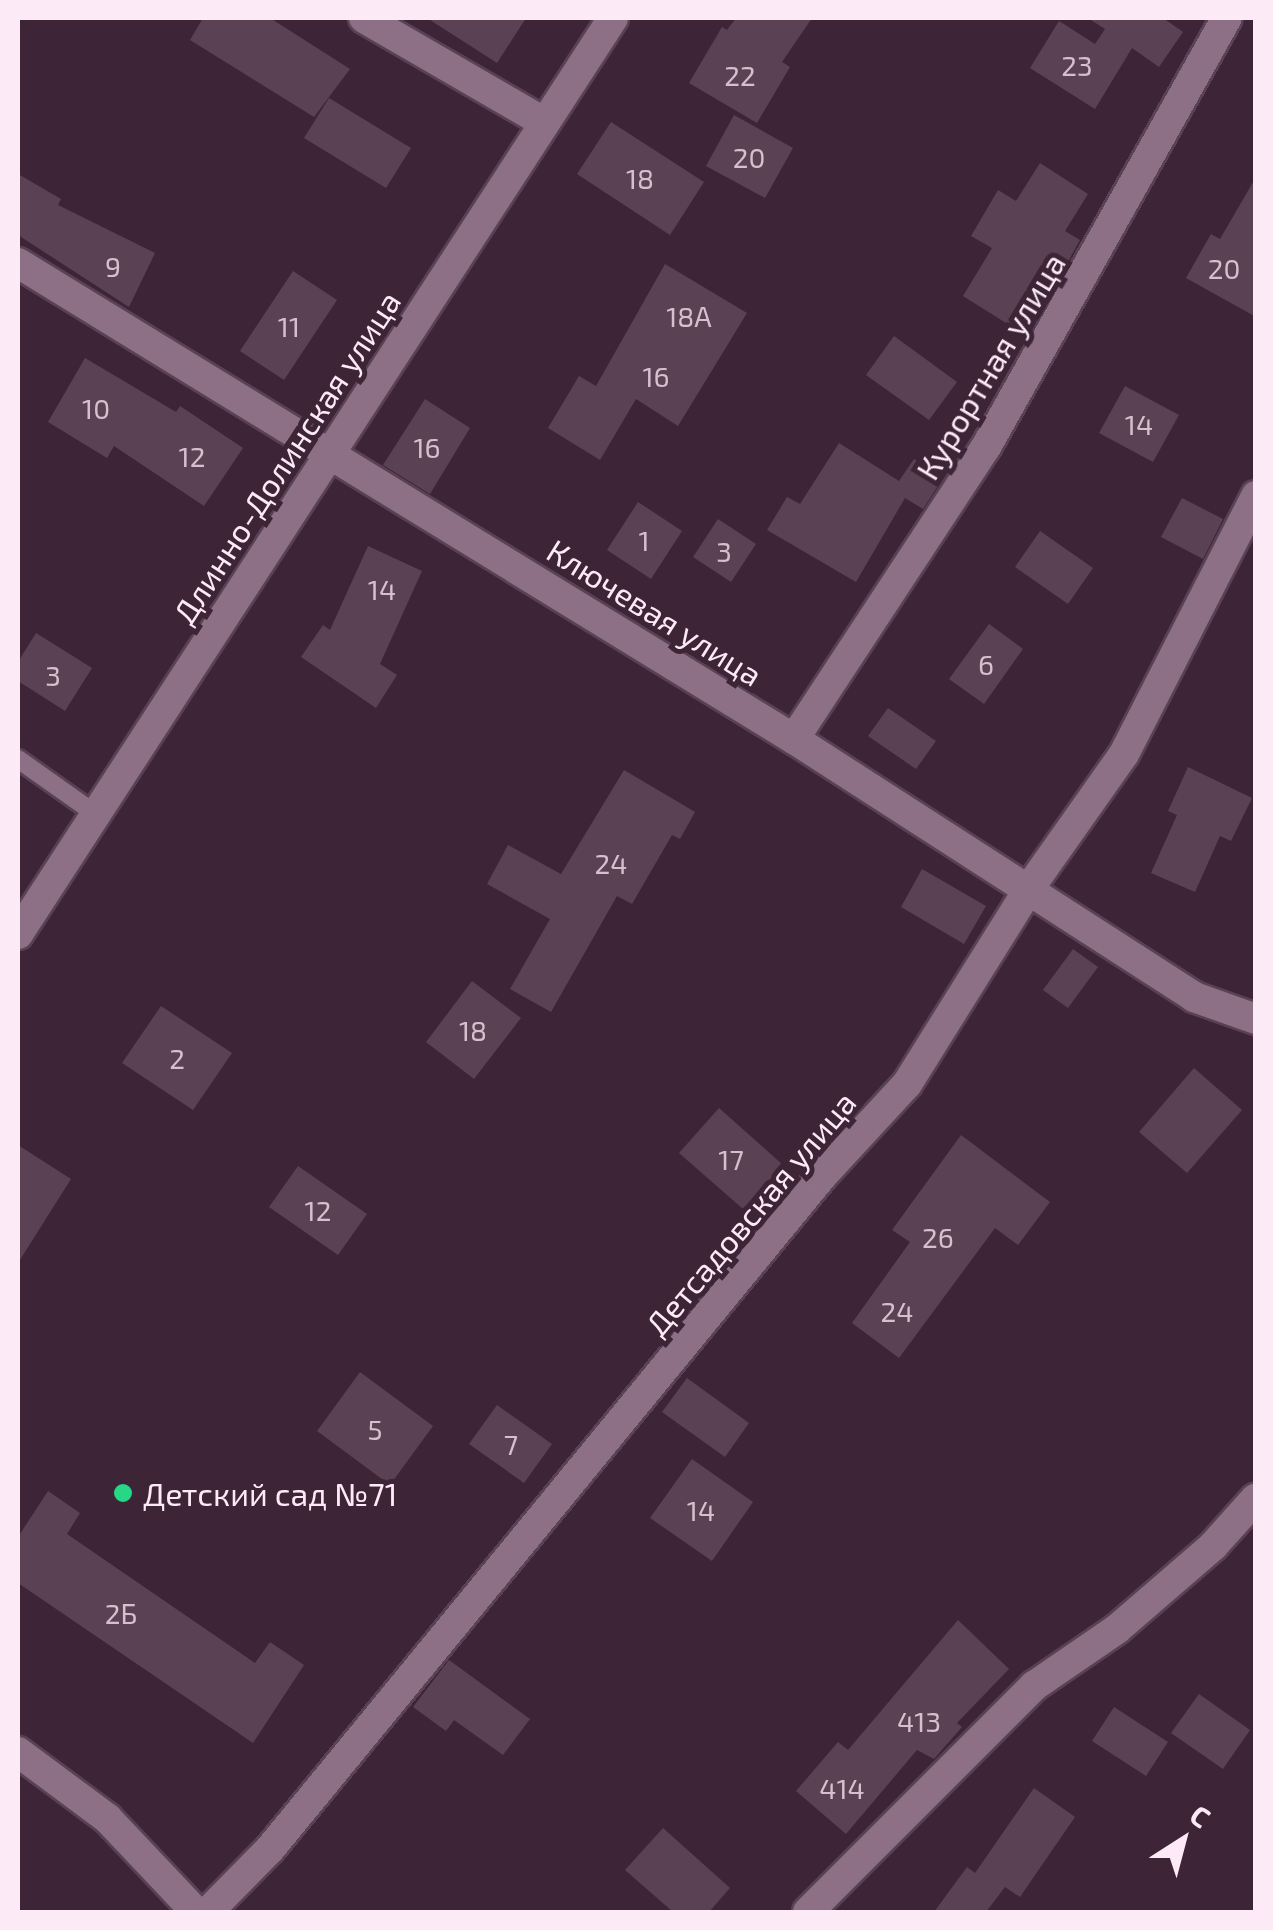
<!DOCTYPE html>
<meta charset="utf-8">
<style>
body{margin:0}
#map{position:relative;width:1273px;height:1930px;overflow:hidden;background:#3d2537;font-family:"Exo 2",sans-serif}
div>[style]{position:absolute}
.building>*{inset:0;background:#5b4154}
.roads{filter:drop-shadow(2px 0 #584253) drop-shadow(-2px 0 #584253) drop-shadow(0 2px #584253) drop-shadow(0 -2px #584253)}
.service>*{height:18px;margin:-9px;padding:0 9px;transform-origin:9px;border-radius:9px;background:#8e7086}
.minor>*{height:30px;margin:-15px;padding:0 15px;transform-origin:15px;border-radius:15px;background:#8e7086}
.dots>*{width:28px;height:28px;translate:-50% -50%;box-sizing:border-box;border:5px solid #3d2537;border-radius:50%}
span{translate:-50% -50%;white-space:nowrap;text-align:center;line-height:1.15;-webkit-text-stroke:10px #3d2537;paint-order:stroke}
.number-label{font-size:28px;color:#d4c0ce}
.number-label span{-webkit-text-stroke-width:0}
.street-label{font-size:32px;color:#fcebf7}
.poi-label{font-size:32px;color:#fcebf7}
.left{translate:0 -50%;text-align:left}
.frame{position:absolute;inset:0;border:20px solid #fcebf7;pointer-events:none}
.north{position:absolute;left:1133px;top:1790px;width:100px;height:100px;-webkit-text-stroke:8px #3d2537;paint-order:stroke;rotate:36deg;font-size:28px;font-weight:700;line-height:40px;text-align:center;color:#fcebf7}
.north::after{content:'';display:block;margin:auto;width:35px;height:45px;background:#fcebf7;clip-path:polygon(50% 0,100% 100%,50% 72%,0 100%)}
</style>
<div id="map">
<div class="building">
<div style="clip-path:polygon(203px 18px,270px 18px,350px 69px,314px 117px,190px 40px)"></div>
<div style="clip-path:polygon(427px 18px,526px 18px,497px 63px)"></div>
<div style="clip-path:polygon(736px 18px,812px 18px,782px 62px,790px 67px,757px 123px,689px 83px,722px 27px,727px 30px)"></div>
<div style="clip-path:polygon(1088px 18px,1163px 18px,1183px 32px,1159px 67px,1132px 48px,1095px 109px,1030px 68px,1059px 21px,1095px 44px,1105px 29px)"></div>
<div style="clip-path:polygon(329px 98px,411px 148px,386px 188px,304px 138px)"></div>
<div style="clip-path:polygon(734px 115px,793px 148px,765px 198px,706px 166px)"></div>
<div style="clip-path:polygon(611px 122px,704px 182px,670px 235px,577px 174px)"></div>
<div style="clip-path:polygon(1040px 163px,1088px 194px,1065px 231px,1080px 240px,1027px 336px,963px 296px,992px 248px,971px 236px,998px 190px,1016px 201px)"></div>
<div style="clip-path:polygon(18px 174px,61px 199px,58px 205px,155px 253px,129px 307px,18px 235px)"></div>
<div style="clip-path:polygon(1256px 177px,1256px 317px,1186px 278px,1211px 234px,1220px 239px)"></div>
<div style="clip-path:polygon(665px 264px,747px 313px,678px 426px,636px 399px,600px 460px,548px 428px,579px 376px,596px 386px)"></div>
<div style="clip-path:polygon(293px 271px,337px 300px,284px 380px,240px 351px)"></div>
<div style="clip-path:polygon(894px 336px,957px 382px,929px 420px,866px 375px)"></div>
<div style="clip-path:polygon(85px 358px,176px 412px,180px 406px,243px 448px,204px 506px,114px 446px,107px 458px,48px 422px)"></div>
<div style="clip-path:polygon(1125px 386px,1179px 415px,1153px 462px,1099px 433px)"></div>
<div style="clip-path:polygon(425px 399px,470px 428px,430px 494px,383px 465px)"></div>
<div style="clip-path:polygon(839px 443px,899px 481px,914px 459px,943px 478px,923px 509px,905px 498px,856px 582px,767px 530px,787px 497px,800px 504px)"></div>
<div style="clip-path:polygon(1182px 498px,1223px 519px,1203px 559px,1161px 537px)"></div>
<div style="clip-path:polygon(638px 502px,682px 531px,651px 579px,607px 550px)"></div>
<div style="clip-path:polygon(718px 519px,756px 544px,731px 582px,693px 557px)"></div>
<div style="clip-path:polygon(1040px 531px,1093px 568px,1068px 604px,1015px 567px)"></div>
<div style="clip-path:polygon(368px 546px,422px 571px,380px 664px,397px 675px,376px 708px,301px 657px,323px 625px,330px 630px)"></div>
<div style="clip-path:polygon(989px 624px,1023px 649px,984px 704px,949px 679px)"></div>
<div style="clip-path:polygon(36px 633px,92px 668px,65px 711px,18px 681px,18px 662px)"></div>
<div style="clip-path:polygon(888px 708px,936px 741px,916px 769px,868px 736px)"></div>
<div style="clip-path:polygon(1188px 767px,1252px 798px,1231px 841px,1220px 836px,1195px 892px,1151px 873px,1177px 815px,1168px 811px)"></div>
<div style="clip-path:polygon(624px 770px,695px 812px,680px 839px,672px 835px,632px 904px,617px 896px,551px 1012px,510px 989px,550px 919px,487px 884px,508px 845px,561px 874px)"></div>
<div style="clip-path:polygon(922px 869px,986px 906px,964px 944px,901px 907px)"></div>
<div style="clip-path:polygon(1073px 949px,1098px 967px,1068px 1008px,1043px 990px)"></div>
<div style="clip-path:polygon(472px 981px,521px 1018px,474px 1079px,426px 1042px)"></div>
<div style="clip-path:polygon(161px 1006px,232px 1053px,193px 1110px,122px 1063px)"></div>
<div style="clip-path:polygon(1194px 1068px,1242px 1110px,1187px 1173px,1139px 1132px)"></div>
<div style="clip-path:polygon(719px 1108px,783px 1165px,743px 1209px,679px 1153px)"></div>
<div style="clip-path:polygon(961px 1135px,1050px 1202px,1018px 1245px,995px 1228px,899px 1358px,852px 1323px,910px 1242px,892px 1230px)"></div>
<div style="clip-path:polygon(18px 1145px,71px 1179px,18px 1263px)"></div>
<div style="clip-path:polygon(298px 1166px,367px 1214px,338px 1255px,269px 1207px)"></div>
<div style="clip-path:polygon(360px 1372px,433px 1426px,390px 1485px,317px 1431px)"></div>
<div style="clip-path:polygon(687px 1378px,749px 1423px,725px 1457px,662px 1412px)"></div>
<div style="clip-path:polygon(497px 1405px,552px 1444px,524px 1483px,469px 1444px)"></div>
<div style="clip-path:polygon(692px 1459px,753px 1502px,712px 1561px,650px 1518px)"></div>
<div style="clip-path:polygon(48px 1491px,80px 1513px,67px 1534px,255px 1663px,270px 1642px,304px 1665px,253px 1743px,18px 1583px,18px 1537px)"></div>
<div style="clip-path:polygon(958px 1620px,1009px 1669px,957px 1723px,962px 1727px,934px 1759px,917px 1750px,846px 1834px,796px 1791px,838px 1742px,848px 1750px)"></div>
<div style="clip-path:polygon(449px 1660px,530px 1719px,503px 1755px,454px 1720px,446px 1731px,413px 1707px)"></div>
<div style="clip-path:polygon(1199px 1694px,1250px 1730px,1223px 1769px,1171px 1733px)"></div>
<div style="clip-path:polygon(1114px 1707px,1168px 1742px,1146px 1776px,1092px 1741px)"></div>
<div style="clip-path:polygon(1034px 1788px,1075px 1817px,1020px 1897px,1005px 1887px,986px 1912px,934px 1912px,967px 1867px,975px 1873px)"></div>
<div style="clip-path:polygon(663px 1828px,730px 1888px,709px 1912px,673px 1912px,625px 1870px)"></div>
</div>
<div class="roads">
<div class="service">
<div style="left:18px;top:759px;width:97px;rotate:35.3deg"></div>
</div>
<div class="minor">
<div style="left:364px;top:18px;width:209px;rotate:30.1deg"></div>
<div style="left:18px;top:263px;width:910px;rotate:31.53deg"></div>
<div style="left:794px;top:739px;width:476px;rotate:32.8deg"></div>
<div style="left:1194px;top:997px;width:66px;rotate:19.5deg"></div>
<div style="left:794px;top:739px;width:349px;rotate:-56.7deg"></div>
<div style="left:986px;top:447px;width:492px;rotate:-60.7deg"></div>
<div style="left:18px;top:934px;width:1092px;rotate:-56.99deg"></div>
<div style="left:18px;top:1752px;width:111px;rotate:36.6deg"></div>
<div style="left:107px;top:1818px;width:129px;rotate:46.6deg"></div>
<div style="left:208px;top:1912px;width:88px;rotate:-45.5deg"></div>
<div style="left:270px;top:1849px;width:870px;rotate:-50.64deg"></div>
<div style="left:822px;top:1176px;width:125px;rotate:-47.3deg"></div>
<div style="left:907px;top:1084px;width:229px;rotate:-58deg"></div>
<div style="left:1028px;top:890px;width:166px;rotate:-54.8deg"></div>
<div style="left:1124px;top:754px;width:290px;rotate:-62.9deg"></div>
<div style="left:808px;top:1912px;width:320px;rotate:-45deg"></div>
<div style="left:1034px;top:1686px;width:101px;rotate:-34.5deg"></div>
<div style="left:1117px;top:1629px;width:127px;rotate:-40.8deg"></div>
<div style="left:1213px;top:1546px;width:64px;rotate:-48.1deg"></div>
</div>
</div>
<div class="dots">
<div style="left:123px;top:1493px;background:#26d886"></div>
</div>
<div class="number-label">
<span style="left:1077px;top:65px">23</span>
<span style="left:740px;top:75px">22</span>
<span style="left:749px;top:157px">20</span>
<span style="left:640px;top:178px">18</span>
<span style="left:113px;top:266px">9</span>
<span style="left:1224px;top:268px">20</span>
<span style="left:689px;top:316px">18А</span>
<span style="left:289px;top:326px">11</span>
<span style="left:656px;top:376px">16</span>
<span style="left:96px;top:408px">10</span>
<span style="left:1139px;top:424px">14</span>
<span style="left:427px;top:447px">16</span>
<span style="left:192px;top:456px">12</span>
<span style="left:644px;top:540px">1</span>
<span style="left:724px;top:551px">3</span>
<span style="left:382px;top:589px">14</span>
<span style="left:986px;top:664px">6</span>
<span style="left:53px;top:675px">3</span>
<span style="left:611px;top:863px">24</span>
<span style="left:473px;top:1030px">18</span>
<span style="left:177px;top:1058px">2</span>
<span style="left:731px;top:1159px">17</span>
<span style="left:318px;top:1210px">12</span>
<span style="left:938px;top:1237px">26</span>
<span style="left:897px;top:1311px">24</span>
<span style="left:375px;top:1429px">5</span>
<span style="left:511px;top:1444px">7</span>
<span style="left:701px;top:1510px">14</span>
<span style="left:121px;top:1613px">2Б</span>
<span style="left:919px;top:1721px">413</span>
<span style="left:842px;top:1788px">414</span>
</div>
<div class="street-label">
<span style="left:990px;top:366px;rotate:-59deg">Курортная улица</span>
<span style="left:286px;top:457px;rotate:-57deg">Длинно-Долинская улица</span>
<span style="left:655px;top:612px;rotate:32deg">Ключевая улица</span>
<span style="left:750px;top:1213px;rotate:-50deg">Детсадовская улица</span>
</div>
<div class="poi-label">
<span class="left" style="left:143px;top:1493px">Детский сад №71</span>
</div>
<div class="frame"></div>
<div class="north">С</div>
</div>
